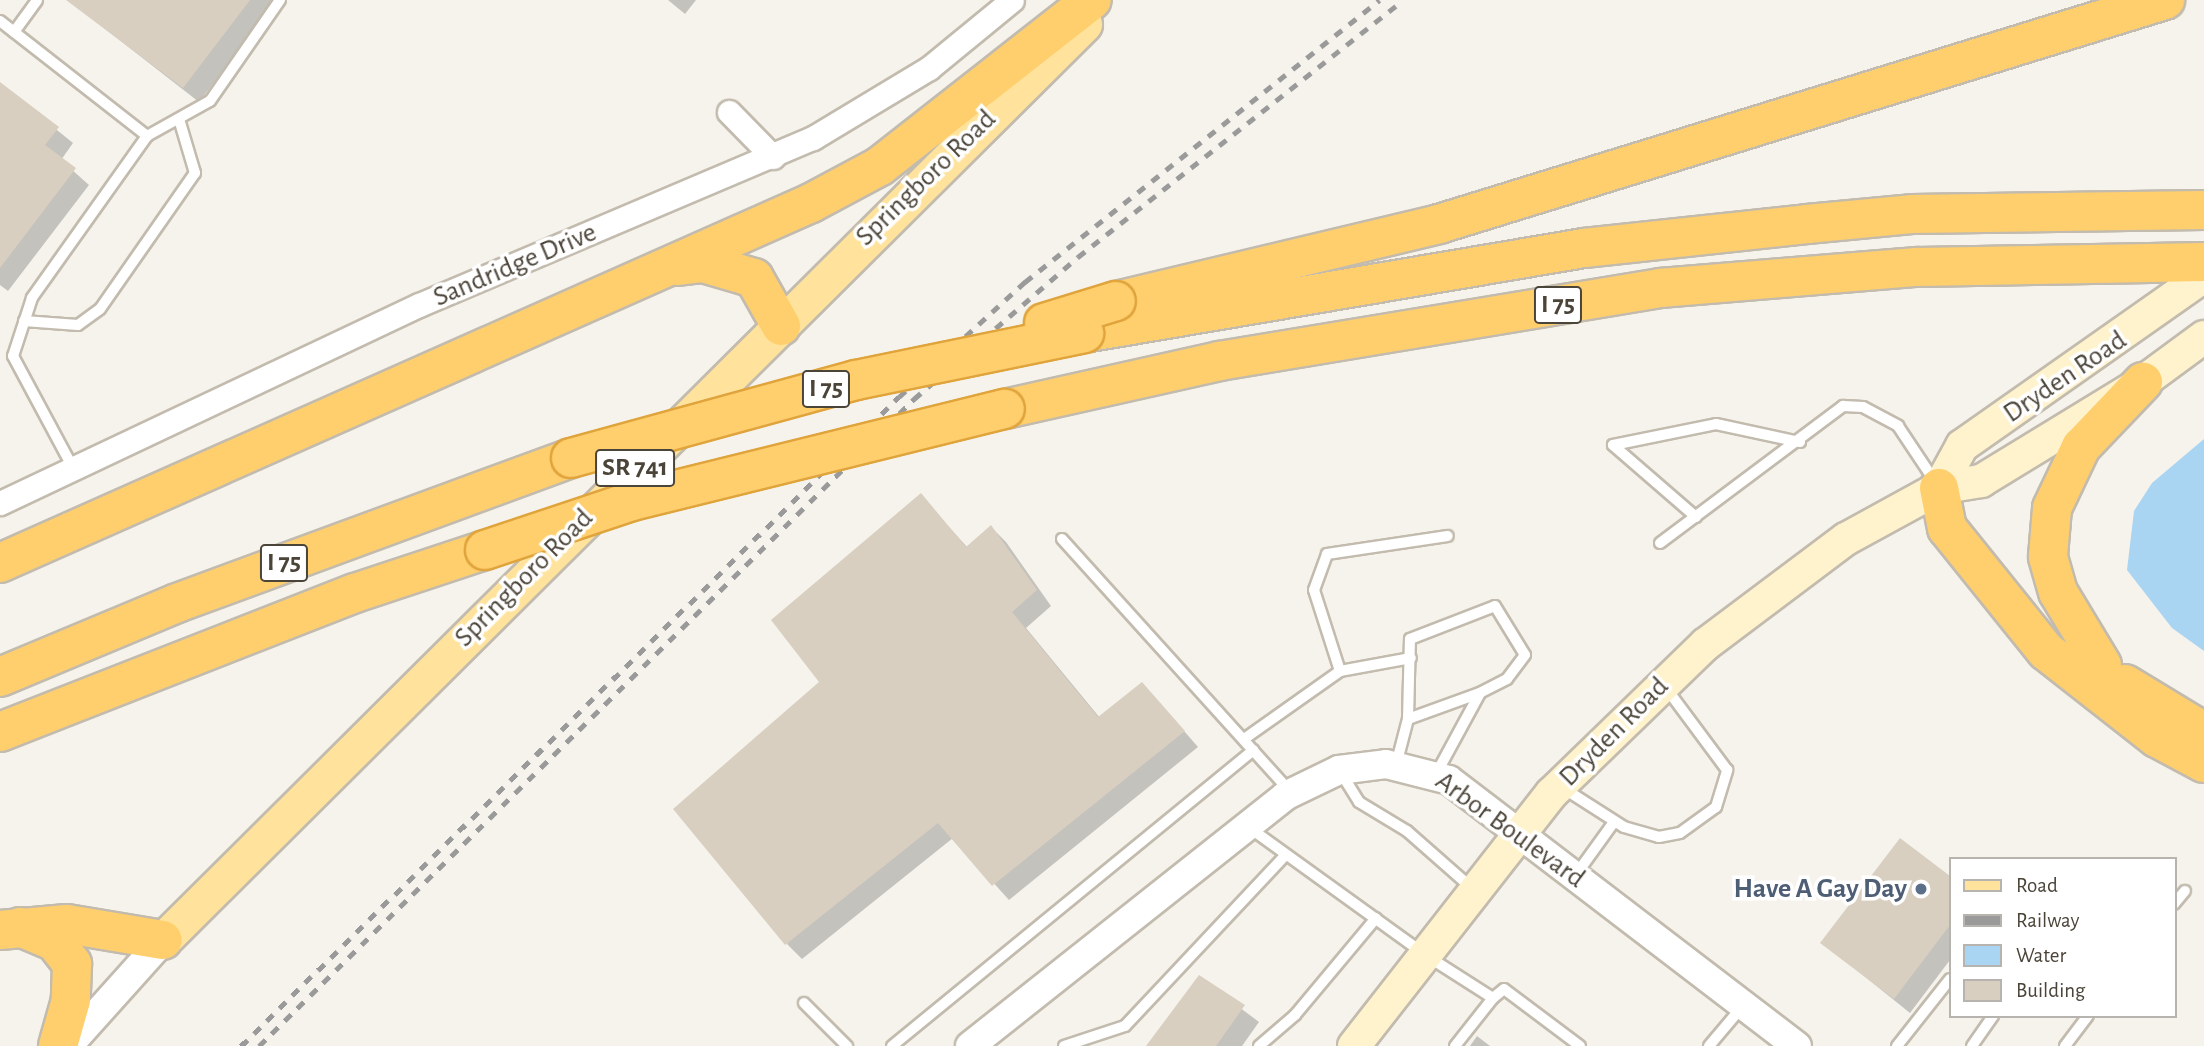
<!DOCTYPE html>
<style>
body{margin:0}
#map{position:relative;width:2204px;height:1046px;overflow:hidden;background:#f6f3ec;font-family:"Alegreya Sans",sans-serif}
div>[style]{position:absolute}
.water>*{inset:0;background:#a9d4f2}
.shadow>*{inset:0;background:#0003}
.building>*{inset:0;background:#d8cfc1}
.roads{filter:drop-shadow(2px 0 #c2bbae) drop-shadow(-2px 0 #c2bbae) drop-shadow(0 2px #c2bbae) drop-shadow(0 -2px #c2bbae)}
.service>*{height:10px;margin:-5px;padding:0 5px;transform-origin:5px;border-radius:5px;background:#fff}
.minor>*{height:23px;margin:-11.5px;padding:0 11.5px;transform-origin:11.5px;border-radius:11.5px;background:#fff}
.tertiary>*{height:28px;margin:-14px;padding:0 14px;transform-origin:14px;border-radius:14px;background:#fff}
.secondary>*{height:32px;margin:-16px;padding:0 16px;transform-origin:16px;border-radius:16px;background:#fff3cd}
.primary>*{height:35px;margin:-17.5px;padding:0 17.5px;transform-origin:17.5px;border-radius:17.5px;background:#ffe39c}
.motorway>*{height:38px;margin:-19px;padding:0 19px;transform-origin:19px;border-radius:19px;background:#ffcf6e}
.rail>*{height:5px;margin-top:-2.5px;transform-origin:0;background:repeating-linear-gradient(90deg,#9a9a9a 0 9px,transparent 0 18px)}
.bridges{filter:drop-shadow(2px 0 #e0a43c) drop-shadow(-2px 0 #e0a43c) drop-shadow(0 2px #e0a43c) drop-shadow(0 -2px #e0a43c)}
.motorway-bridge>*{height:38px;margin:-19px;padding:0 19px;transform-origin:19px;border-radius:19px;background:#ffcf6e}
.dots>*{width:19px;height:19px;translate:-50% -50%;box-sizing:border-box;border:4px solid #fff;border-radius:50%}
span{translate:-50% -50%;white-space:nowrap;text-align:center;line-height:1.15;-webkit-text-stroke:7px #fff;paint-order:stroke}
.shield-label span{padding:2px 5px;background:#fff;border:2px solid;border-radius:5px;-webkit-text-stroke-width:0}
.shield-label{font-size:26px;color:#4b4439;font-weight:700}
.street-label{font-size:28px;color:#4b4439}
.service-label{font-size:28px;color:#4e5e75;font-weight:700}
.right{translate:-100% -50%;text-align:right}
.legend{position:absolute;left:1949px;top:857px;width:228px;height:161px;box-sizing:border-box;background:#fff;border:2px solid #b7b4b0;margin:0;padding:9px 12px;list-style:none;font-size:21px;color:#4b4439}
.legend li{display:flex;align-items:center;gap:14px;height:35px}
.legend b{width:35px;border:2px solid #b7b4b0}
</style>
<div id="map">
<div class="water">
<div style="clip-path:polygon(2204px 439px,2204px 651px,2172px 628px,2127px 570px,2134px 511px,2152px 483px)"></div>
</div>
<div class="shadow">
<div style="clip-path:polygon(68px 0,277px 0,199px 102px)"></div>
<div style="clip-path:polygon(668px 0,696px 0,685px 14px)"></div>
<div style="clip-path:polygon(0 84px,73px 143px,61px 160px,89px 185px,8px 291px,0 285px)"></div>
<div style="clip-path:polygon(920px 495px,968px 548px,991px 527px,1006px 542px,1051px 606px,1026px 628px,1100px 718px,1157px 700px,1198px 747px,1009px 900px,953px 838px,802px 959px,787px 944px)"></div>
<div style="clip-path:polygon(1901px 841px,1950px 878px,1950px 960px,1910px 1013px,1823px 943px)"></div>
<div style="clip-path:polygon(1199px 977px,1259px 1022px,1242px 1046px,1148px 1046px)"></div>
<div style="clip-path:polygon(1477px 1036px,1490px 1046px,1470px 1046px)"></div>
</div>
<div class="building">
<div style="clip-path:polygon(66px 0,250px 0,183px 88px)"></div>
<div style="clip-path:polygon(0 82px,59px 127px,45px 145px,76px 168px,0 268px)"></div>
<div style="clip-path:polygon(921px 493px,966px 547px,991px 525px,1037px 590px,1012px 612px,1098px 717px,1142px 682px,1185px 731px,992px 886px,938px 823px,785px 945px,673px 809px,819px 682px,771px 620px)"></div>
<div style="clip-path:polygon(1900px 838px,1950px 876px,1950px 925px,1894px 999px,1820px 943px)"></div>
<div style="clip-path:polygon(1199px 975px,1245px 1005px,1216px 1046px,1146px 1046px)"></div>
</div>
<div class="roads">
<div class="service">
<div style="left:0;top:21px;width:187px;rotate:38deg"></div>
<div style="left:147px;top:136px;width:199px;rotate:125.4deg"></div>
<div style="left:32px;top:298px;width:61px;rotate:108.1deg"></div>
<div style="left:13px;top:356px;width:127px;rotate:61.8deg"></div>
<div style="left:14px;top:32px;width:39px;rotate:-54deg"></div>
<div style="left:147px;top:136px;width:72px;rotate:-29.1deg"></div>
<div style="left:210px;top:101px;width:123px;rotate:-55.3deg"></div>
<div style="left:24px;top:321px;width:54px;rotate:4.2deg"></div>
<div style="left:78px;top:325px;width:27px;rotate:-36deg"></div>
<div style="left:100px;top:309px;width:166px;rotate:-55.1deg"></div>
<div style="left:195px;top:173px;width:56px;rotate:-106.5deg"></div>
<div style="left:1696px;top:517px;width:110px;rotate:-139.1deg"></div>
<div style="left:1613px;top:445px;width:105px;rotate:-11.5deg"></div>
<div style="left:1716px;top:424px;width:86px;rotate:12.1deg"></div>
<div style="left:1062px;top:539px;width:341px;rotate:47.9deg"></div>
<div style="left:1660px;top:543px;width:229px;rotate:-36.8deg"></div>
<div style="left:1843px;top:406px;width:20px;rotate:3deg"></div>
<div style="left:1863px;top:407px;width:40px;rotate:28deg"></div>
<div style="left:1898px;top:426px;width:69px;rotate:56.3deg"></div>
<div style="left:1340px;top:671px;width:85px;rotate:-107.8deg"></div>
<div style="left:1314px;top:590px;width:38px;rotate:-70deg"></div>
<div style="left:1327px;top:554px;width:122px;rotate:-8.5deg"></div>
<div style="left:1408px;top:719px;width:77px;rotate:-19.9deg"></div>
<div style="left:1244px;top:739px;width:118px;rotate:-35.3deg"></div>
<div style="left:1340px;top:671px;width:72px;rotate:-10.4deg"></div>
<div style="left:1396px;top:765px;width:48px;rotate:-75.4deg"></div>
<div style="left:1408px;top:719px;width:80px;rotate:-88.6deg"></div>
<div style="left:1410px;top:639px;width:91px;rotate:-21.2deg"></div>
<div style="left:1495px;top:606px;width:57px;rotate:58.5deg"></div>
<div style="left:1525px;top:655px;width:30px;rotate:127deg"></div>
<div style="left:1507px;top:679px;width:30px;rotate:153deg"></div>
<div style="left:1480px;top:693px;width:92px;rotate:118.5deg"></div>
<div style="left:1341px;top:773px;width:34px;rotate:58deg"></div>
<div style="left:1359px;top:802px;width:56px;rotate:31.1deg"></div>
<div style="left:1407px;top:831px;width:89px;rotate:41.4deg"></div>
<div style="left:1563px;top:788px;width:72px;rotate:32.6deg"></div>
<div style="left:1624px;top:827px;width:36px;rotate:16deg"></div>
<div style="left:1659px;top:837px;width:21px;rotate:-11deg"></div>
<div style="left:1680px;top:833px;width:44px;rotate:-35.8deg"></div>
<div style="left:1716px;top:807px;width:39px;rotate:-73deg"></div>
<div style="left:1727px;top:770px;width:102px;rotate:-126.6deg"></div>
<div style="left:1247px;top:826px;width:222px;rotate:35.8deg"></div>
<div style="left:1427px;top:956px;width:78px;rotate:32.5deg"></div>
<div style="left:1493px;top:998px;width:14px;rotate:-39deg"></div>
<div style="left:1504px;top:989px;width:95px;rotate:36.9deg"></div>
<div style="left:1575px;top:876px;width:67px;rotate:-54.2deg"></div>
<div style="left:2174px;top:904px;width:17px;rotate:-50deg"></div>
<div style="left:804px;top:1003px;width:61px;rotate:45deg"></div>
<div style="left:892px;top:1046px;width:467px;rotate:-39.3deg"></div>
<div style="left:1064px;top:1046px;width:64px;rotate:-18.2deg"></div>
<div style="left:1125px;top:1026px;width:231px;rotate:-46.8deg"></div>
<div style="left:1259px;top:1046px;width:48px;rotate:-40.7deg"></div>
<div style="left:1295px;top:1015px;width:126px;rotate:-50.1deg"></div>
<div style="left:1455px;top:1046px;width:61px;rotate:-51.6deg"></div>
<div style="left:1709px;top:1046px;width:51px;rotate:-49.8deg"></div>
<div style="left:1897px;top:1046px;width:85px;rotate:-51.7deg"></div>
<div style="left:1972px;top:1046px;width:37px;rotate:-55deg"></div>
<div style="left:2065px;top:1046px;width:38px;rotate:-53deg"></div>
</div>
<div class="minor">
<div style="left:729px;top:112px;width:63px;rotate:45.6deg"></div>
<div style="left:0;top:503px;width:463px;rotate:-25.3deg"></div>
<div style="left:419px;top:305px;width:428px;rotate:-23deg"></div>
<div style="left:813px;top:138px;width:135px;rotate:-31.1deg"></div>
<div style="left:929px;top:68px;width:107px;rotate:-39.3deg"></div>
</div>
<div class="tertiary">
<div style="left:68px;top:1046px;width:142px;rotate:-48.1deg"></div>
<div style="left:970px;top:1046px;width:402px;rotate:-38.4deg"></div>
<div style="left:1285px;top:796px;width:60px;rotate:-25.7deg"></div>
<div style="left:1339px;top:770px;width:47px;rotate:-7.3deg"></div>
<div style="left:1386px;top:764px;width:65px;rotate:14.3deg"></div>
<div style="left:1449px;top:780px;width:438px;rotate:37.4deg"></div>
</div>
<div class="secondary">
<div style="left:1939px;top:488px;width:48px;rotate:-61.3deg"></div>
<div style="left:1962px;top:446px;width:296px;rotate:-35.1deg"></div>
<div style="left:1354px;top:1046px;width:321px;rotate:-52deg"></div>
<div style="left:1552px;top:793px;width:214px;rotate:-44.1deg"></div>
<div style="left:1706px;top:644px;width:175px;rotate:-36.9deg"></div>
<div style="left:1846px;top:539px;width:106px;rotate:-28.7deg"></div>
<div style="left:1939px;top:488px;width:43px;rotate:-9.5deg"></div>
<div style="left:1981px;top:481px;width:190px;rotate:-31.4deg"></div>
<div style="left:2143px;top:382px;width:76px;rotate:-36.4deg"></div>
</div>
<div class="primary">
<div style="left:163px;top:940px;width:1299px;rotate:-44.84deg"></div>
</div>
<div class="motorway">
<div style="left:678px;top:266px;width:25px;rotate:-7deg"></div>
<div style="left:703px;top:263px;width:53px;rotate:16.4deg"></div>
<div style="left:754px;top:278px;width:55px;rotate:60.6deg"></div>
<div style="left:1116px;top:301px;width:332px;rotate:-13.4deg"></div>
<div style="left:1439px;top:224px;width:760px;rotate:-17.15deg"></div>
<div style="left:1084px;top:333px;width:507px;rotate:-9.65deg"></div>
<div style="left:1584px;top:248px;width:224px;rotate:-6.1deg"></div>
<div style="left:1807px;top:224px;width:105px;rotate:-5.4deg"></div>
<div style="left:1912px;top:214px;width:292px;rotate:-0.8deg"></div>
<div style="left:1005px;top:409px;width:220px;rotate:-12.6deg"></div>
<div style="left:1220px;top:361px;width:446px;rotate:-9.4deg"></div>
<div style="left:1660px;top:288px;width:258px;rotate:-4.7deg"></div>
<div style="left:1917px;top:267px;width:287px;rotate:-1deg"></div>
<div style="left:1939px;top:488px;width:41px;rotate:78.7deg"></div>
<div style="left:1947px;top:528px;width:158px;rotate:51.2deg"></div>
<div style="left:2046px;top:651px;width:141px;rotate:38.1deg"></div>
<div style="left:2157px;top:738px;width:53px;rotate:28deg"></div>
<div style="left:0;top:563px;width:887px;rotate:-23.94deg"></div>
<div style="left:811px;top:203px;width:78px;rotate:-28.2deg"></div>
<div style="left:880px;top:166px;width:269px;rotate:-38.1deg"></div>
<div style="left:2102px;top:665px;width:85px;rotate:-121.1deg"></div>
<div style="left:2058px;top:592px;width:37px;rotate:-106deg"></div>
<div style="left:2048px;top:556px;width:48px;rotate:-85.2deg"></div>
<div style="left:2052px;top:508px;width:68px;rotate:-64.6deg"></div>
<div style="left:2081px;top:447px;width:90px;rotate:-46.4deg"></div>
<div style="left:0;top:677px;width:192px;rotate:-22.7deg"></div>
<div style="left:177px;top:603px;width:420px;rotate:-20.2deg"></div>
<div style="left:2125px;top:684px;width:92px;rotate:31.3deg"></div>
<div style="left:0;top:732px;width:381px;rotate:-21.4deg"></div>
<div style="left:355px;top:593px;width:137px;rotate:-18.3deg"></div>
<div style="left:20px;top:927px;width:38px;rotate:23deg"></div>
<div style="left:55px;top:942px;width:28px;rotate:52deg"></div>
<div style="left:72px;top:964px;width:36px;rotate:92deg"></div>
<div style="left:71px;top:1000px;width:48px;rotate:105.8deg"></div>
<div style="left:0;top:930px;width:67px;rotate:-5.1deg"></div>
<div style="left:67px;top:924px;width:97px;rotate:9.5deg"></div>
</div>
</div>
<div class="rail">
<div style="left:241px;top:1046px;width:924px;rotate:-44.61deg"></div>
<div style="left:899px;top:397px;width:171px;rotate:-42.4deg"></div>
<div style="left:1025px;top:282px;width:453px;rotate:-38.5deg"></div>
<div style="left:259px;top:1046px;width:921px;rotate:-44.65deg"></div>
<div style="left:914px;top:399px;width:217px;rotate:-40.9deg"></div>
<div style="left:1078px;top:257px;width:414px;rotate:-38.3deg"></div>
</div>
<div class="bridges">
<div class="motorway-bridge">
<div style="left:1044px;top:323px;width:75px;rotate:-17deg"></div>
<div style="left:571px;top:458px;width:295px;rotate:-15.3deg"></div>
<div style="left:856px;top:380px;width:233px;rotate:-11.6deg"></div>
<div style="left:485px;top:550px;width:155px;rotate:-18.4deg"></div>
<div style="left:632px;top:501px;width:384px;rotate:-13.9deg"></div>
</div>
</div>
<div class="dots">
<div style="left:1921px;top:889px;background:#5c6f8a"></div>
</div>
<div class="shield-label">
<span style="left:1558px;top:305px">I 75</span>
<span style="left:826px;top:389px">I 75</span>
<span style="left:635px;top:468px">SR 741</span>
<span style="left:284px;top:563px">I 75</span>
</div>
<div class="street-label">
<span style="left:926px;top:178px;rotate:-44deg">Springboro Road</span>
<span style="left:515px;top:265px;rotate:-23deg">Sandridge Drive</span>
<span style="left:2065px;top:377px;rotate:-34deg">Dryden Road</span>
<span style="left:524px;top:578px;rotate:-45deg">Springboro Road</span>
<span style="left:1614px;top:732px;rotate:-45deg">Dryden Road</span>
<span style="left:1510px;top:830px;rotate:36deg">Arbor Boulevard</span>
</div>
<div class="service-label">
<span class="right" style="left:1907px;top:889px">Have A Gay Day</span>
</div>
<ul class="legend">
<li><b style="height:9px;background:#ffe39c"></b>Road</li>
<li><b style="height:9px;background:#9a9a9a"></b>Railway</li>
<li><b style="height:19px;background:#a9d4f2"></b>Water</li>
<li><b style="height:19px;background:#d8cfc1"></b>Building</li>
</ul>
</div>
